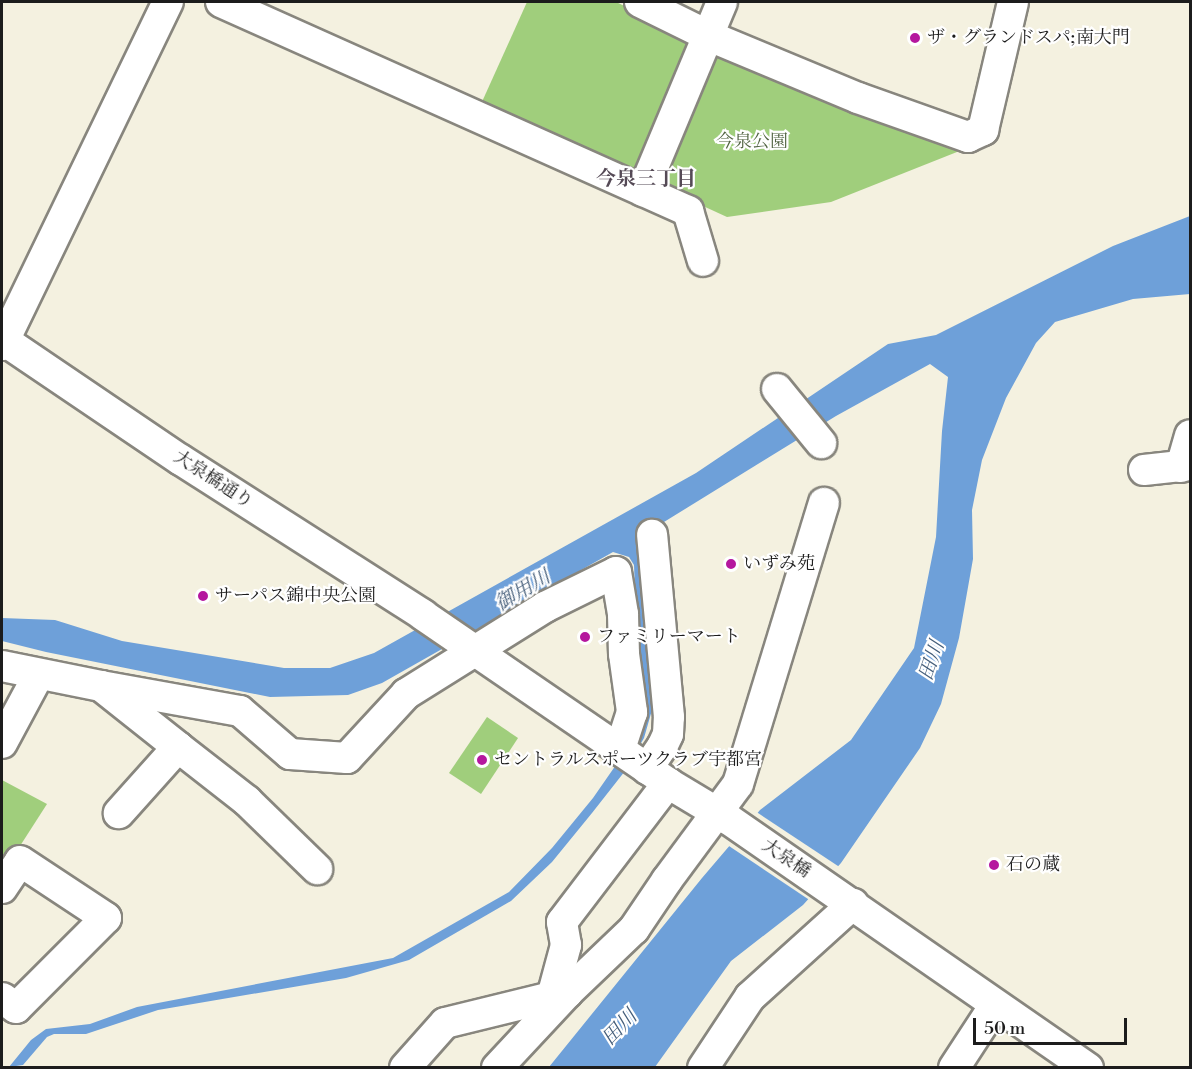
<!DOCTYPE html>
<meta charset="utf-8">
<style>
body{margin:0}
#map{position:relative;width:1192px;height:1069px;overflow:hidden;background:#f4f1e0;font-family:"Libre Bodoni","Noto Serif JP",serif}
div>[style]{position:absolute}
.green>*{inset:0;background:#a0ce7c}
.water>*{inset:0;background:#6ea0d9}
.pier>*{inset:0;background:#f4f1e0}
.roads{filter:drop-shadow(2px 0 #88867e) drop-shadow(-2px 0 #88867e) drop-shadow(0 2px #88867e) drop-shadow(0 -2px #88867e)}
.minor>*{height:30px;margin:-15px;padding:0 15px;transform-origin:15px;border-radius:15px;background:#fff}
.dots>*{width:16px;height:16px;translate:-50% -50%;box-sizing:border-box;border:3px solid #fff;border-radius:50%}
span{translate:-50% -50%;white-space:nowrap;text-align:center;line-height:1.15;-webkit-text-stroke:4.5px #fff;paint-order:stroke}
.poi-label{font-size:18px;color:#1c1c1c}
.left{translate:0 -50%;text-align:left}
.park-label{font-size:18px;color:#516342}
.street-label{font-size:18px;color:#1c1c1c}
.neighbourhood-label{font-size:20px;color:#554a56;font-weight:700}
.water-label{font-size:20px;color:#455e7a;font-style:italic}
.frame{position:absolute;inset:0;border:3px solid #1c1c1c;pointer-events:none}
.scale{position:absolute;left:973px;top:1018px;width:154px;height:27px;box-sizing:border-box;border:3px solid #1c1c1c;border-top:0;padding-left:8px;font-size:18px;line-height:21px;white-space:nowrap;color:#1c1c1c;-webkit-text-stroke:4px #fff;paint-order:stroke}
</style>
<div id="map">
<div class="green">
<div style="clip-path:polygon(527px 2px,616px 2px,694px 39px,635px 173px,481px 104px)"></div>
<div style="clip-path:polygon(713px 50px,962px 150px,831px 202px,727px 217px,655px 184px)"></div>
<div style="clip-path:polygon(487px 717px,518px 738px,481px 794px,449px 773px)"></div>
<div style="clip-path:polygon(2px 780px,47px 804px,2px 874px)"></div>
</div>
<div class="water">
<div style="clip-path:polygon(1190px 216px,1190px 294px,1133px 299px,1055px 322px,1036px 343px,1006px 398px,982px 460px,972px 510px,973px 559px,959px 638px,941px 704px,920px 748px,841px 863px,803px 905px,731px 961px,655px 1067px,549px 1067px,702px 878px,760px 810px,851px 740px,914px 648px,936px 537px,942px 431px,948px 377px,930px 364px,836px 416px,651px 530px,646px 550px,652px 710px,644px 738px,625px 771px,592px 813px,552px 862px,511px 901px,409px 960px,346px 978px,158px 1010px,86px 1034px,54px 1034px,47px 1037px,23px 1065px,9px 1067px,31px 1040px,46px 1029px,90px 1024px,137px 1007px,393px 958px,509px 892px,552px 848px,593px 798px,643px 726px,646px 694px,636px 617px,634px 565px,629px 557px,613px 552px,382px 683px,348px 695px,270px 697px,46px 652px,2px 641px,2px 618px,55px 620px,122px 641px,284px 668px,330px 668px,374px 653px,696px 473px,888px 344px,936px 335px,1113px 246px)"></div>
</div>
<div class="pier">
<div style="clip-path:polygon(755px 811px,841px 868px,811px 901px,726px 844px)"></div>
</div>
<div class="roads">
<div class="minor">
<div style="left:221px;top:2px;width:512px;rotate:24.11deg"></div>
<div style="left:688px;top:211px;width:52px;rotate:73.3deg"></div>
<div style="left:640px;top:2px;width:77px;rotate:26.2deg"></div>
<div style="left:709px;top:36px;width:161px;rotate:22.6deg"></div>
<div style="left:858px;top:98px;width:117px;rotate:19.5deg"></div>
<div style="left:968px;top:137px;width:17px;rotate:-25deg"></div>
<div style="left:983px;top:130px;width:131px;rotate:-76.8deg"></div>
<div style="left:643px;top:191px;width:205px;rotate:-67.3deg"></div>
<div style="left:2px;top:339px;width:216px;rotate:34.1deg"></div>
<div style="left:181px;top:460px;width:287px;rotate:32.6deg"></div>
<div style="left:423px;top:615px;width:297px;rotate:34.4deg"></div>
<div style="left:668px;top:783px;width:70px;rotate:31deg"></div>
<div style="left:728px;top:819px;width:438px;rotate:34.7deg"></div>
<div style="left:2px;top:345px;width:381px;rotate:-64.2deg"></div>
<div style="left:777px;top:389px;width:70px;rotate:50.8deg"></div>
<div style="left:1181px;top:467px;width:33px;rotate:-74deg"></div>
<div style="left:1144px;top:470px;width:46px;rotate:-6.2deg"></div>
<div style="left:2px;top:666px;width:101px;rotate:11.4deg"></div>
<div style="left:101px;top:686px;width:98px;rotate:38.4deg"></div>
<div style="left:178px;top:747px;width:89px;rotate:131.8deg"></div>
<div style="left:101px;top:686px;width:141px;rotate:10.2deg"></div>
<div style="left:240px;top:711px;width:66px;rotate:40.7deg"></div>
<div style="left:290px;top:754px;width:57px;rotate:4deg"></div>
<div style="left:347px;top:758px;width:87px;rotate:-47.3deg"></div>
<div style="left:406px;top:694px;width:164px;rotate:-32deg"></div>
<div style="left:545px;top:607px;width:79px;rotate:-26.2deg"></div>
<div style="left:616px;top:572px;width:43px;rotate:80.5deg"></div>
<div style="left:623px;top:614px;width:40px;rotate:88.6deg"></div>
<div style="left:624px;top:654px;width:59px;rotate:82.1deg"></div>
<div style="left:632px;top:712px;width:40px;rotate:108deg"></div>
<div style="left:2px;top:743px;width:78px;rotate:-61.8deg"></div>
<div style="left:178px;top:747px;width:88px;rotate:38deg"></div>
<div style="left:247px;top:801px;width:98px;rotate:44.2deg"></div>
<div style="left:647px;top:769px;width:27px;rotate:-56deg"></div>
<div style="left:662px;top:747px;width:14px;rotate:-65deg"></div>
<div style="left:668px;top:734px;width:17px;rotate:-87deg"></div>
<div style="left:669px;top:717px;width:183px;rotate:-95.3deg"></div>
<div style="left:2px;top:888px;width:32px;rotate:-56deg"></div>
<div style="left:20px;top:861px;width:103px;rotate:33.5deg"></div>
<div style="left:106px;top:918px;width:127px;rotate:135deg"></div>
<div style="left:16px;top:1008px;width:17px;rotate:-144deg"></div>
<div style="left:552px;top:997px;width:54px;rotate:-74.9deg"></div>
<div style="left:566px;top:945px;width:23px;rotate:-100deg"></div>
<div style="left:562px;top:922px;width:175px;rotate:-52.7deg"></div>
<div style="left:405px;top:1068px;width:60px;rotate:-48.4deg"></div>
<div style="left:445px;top:1023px;width:126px;rotate:-13.8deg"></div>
<div style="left:497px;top:1068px;width:103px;rotate:-47deg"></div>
<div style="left:567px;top:993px;width:93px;rotate:-43.7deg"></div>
<div style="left:634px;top:929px;width:59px;rotate:-56deg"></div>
<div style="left:667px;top:880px;width:119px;rotate:-53.5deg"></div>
<div style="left:738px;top:784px;width:294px;rotate:-73deg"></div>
<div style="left:703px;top:1068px;width:85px;rotate:-56.5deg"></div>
<div style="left:750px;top:997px;width:139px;rotate:-42.1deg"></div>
<div style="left:954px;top:1068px;width:75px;rotate:-56.9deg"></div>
</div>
</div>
<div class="dots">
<div style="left:915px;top:38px;background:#b5179e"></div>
<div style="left:731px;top:564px;background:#b5179e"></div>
<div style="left:203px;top:596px;background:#b5179e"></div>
<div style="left:585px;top:637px;background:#b5179e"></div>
<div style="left:482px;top:760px;background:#b5179e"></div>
<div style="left:994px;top:865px;background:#b5179e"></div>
</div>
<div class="poi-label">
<span class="left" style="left:927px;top:38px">ザ・グランドスパ;南大門</span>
<span class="left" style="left:743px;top:564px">いずみ苑</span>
<span class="left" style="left:215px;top:596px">サーパス錦中央公園</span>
<span class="left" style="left:597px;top:637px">ファミリーマート</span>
<span class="left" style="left:494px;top:760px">セントラルスポーツクラブ宇都宮</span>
<span class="left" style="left:1006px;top:865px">石の蔵</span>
</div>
<div class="park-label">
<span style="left:752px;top:142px">今泉公園</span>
</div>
<div class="street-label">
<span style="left:213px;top:480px;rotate:33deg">大泉橋通り</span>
<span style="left:786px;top:859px;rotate:34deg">大泉橋</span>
</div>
<div class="neighbourhood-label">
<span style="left:646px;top:179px">今泉三丁目</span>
</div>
<div class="water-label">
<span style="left:523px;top:591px;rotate:-31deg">御用川</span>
<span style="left:932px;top:661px;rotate:-71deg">田川</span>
<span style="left:620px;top:1028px;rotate:-46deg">田川</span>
</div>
<div class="frame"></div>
<div class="scale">50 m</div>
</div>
